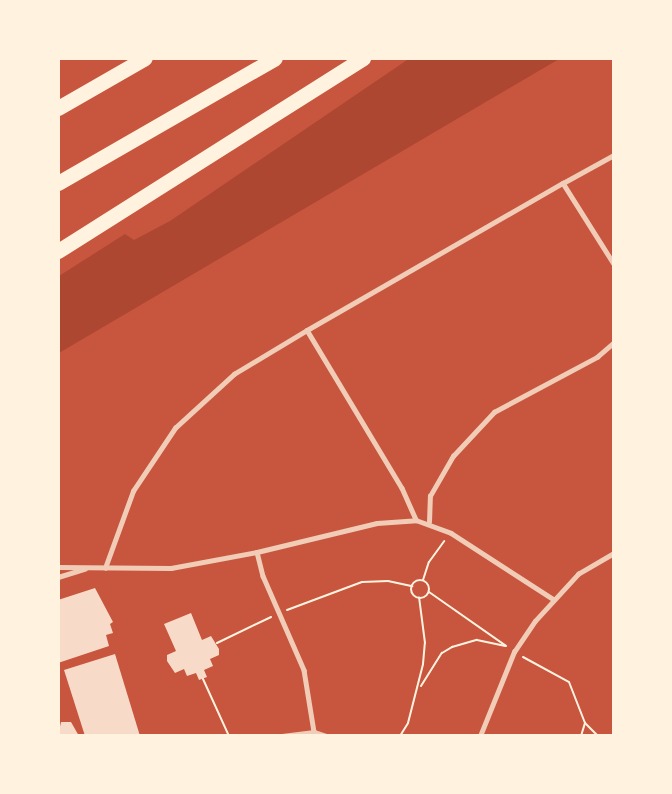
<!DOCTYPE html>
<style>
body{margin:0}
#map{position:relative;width:672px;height:794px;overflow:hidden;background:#c8553d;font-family:"IBM Plex Serif",serif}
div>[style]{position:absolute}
.green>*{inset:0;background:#ae4732}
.building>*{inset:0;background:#f7dbc8}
.path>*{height:2px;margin:-1px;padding:0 1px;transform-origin:1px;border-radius:1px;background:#fff3e0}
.path>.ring{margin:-1px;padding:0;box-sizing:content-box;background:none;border:2px solid #fff3e0;border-radius:50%}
.service>*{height:4.5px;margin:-2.25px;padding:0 2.25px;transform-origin:2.25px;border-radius:2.25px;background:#f1ccb7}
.motorway>*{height:15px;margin:-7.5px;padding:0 7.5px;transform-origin:7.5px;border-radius:7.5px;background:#fff3e0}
span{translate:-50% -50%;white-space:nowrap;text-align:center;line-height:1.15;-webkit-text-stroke:4.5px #fff3e0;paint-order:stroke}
.frame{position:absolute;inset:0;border:60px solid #fff3e0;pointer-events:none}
</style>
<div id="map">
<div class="green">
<div style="clip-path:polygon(410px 58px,559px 59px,59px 353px,59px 276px,125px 234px,134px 240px,170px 221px)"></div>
</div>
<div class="building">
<div style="clip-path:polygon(95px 588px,113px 622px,110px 624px,113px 633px,106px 635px,109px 646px,58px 663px,58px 600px)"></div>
<div style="clip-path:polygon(191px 613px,202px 640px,211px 636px,219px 649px,219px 655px,210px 659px,213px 666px,204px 670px,207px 677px,199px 680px,196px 673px,187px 676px,184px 669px,175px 673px,167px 661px,167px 655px,176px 651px,164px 624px)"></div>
<div style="clip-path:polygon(115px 654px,140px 736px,85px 736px,64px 670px)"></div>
<div style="clip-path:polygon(61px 722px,71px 722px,79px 736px,58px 736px)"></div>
</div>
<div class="path">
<div style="left:423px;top:580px;width:19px;rotate:-72deg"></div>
<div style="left:429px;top:562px;width:26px;rotate:-54deg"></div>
<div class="ring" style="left:411px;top:580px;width:16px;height:16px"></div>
<div style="left:429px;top:592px;width:94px;rotate:35deg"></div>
<div style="left:287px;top:610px;width:80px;rotate:-20.5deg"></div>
<div style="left:362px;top:582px;width:26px;rotate:-2deg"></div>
<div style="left:388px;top:581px;width:25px;rotate:12deg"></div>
<div style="left:217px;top:643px;width:60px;rotate:-25.7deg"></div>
<div style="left:523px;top:657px;width:52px;rotate:28.5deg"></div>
<div style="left:569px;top:682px;width:44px;rotate:68.7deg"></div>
<div style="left:585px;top:723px;width:18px;rotate:45deg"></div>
<div style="left:203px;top:679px;width:63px;rotate:65.5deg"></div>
<div style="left:421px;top:686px;width:39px;rotate:-58deg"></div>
<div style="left:442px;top:653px;width:12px;rotate:-31deg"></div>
<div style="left:452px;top:647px;width:26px;rotate:-16deg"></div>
<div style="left:477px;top:640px;width:29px;rotate:12deg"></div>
<div style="left:400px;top:736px;width:15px;rotate:-58deg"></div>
<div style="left:408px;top:723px;width:61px;rotate:-75.7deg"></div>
<div style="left:423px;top:664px;width:21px;rotate:-85deg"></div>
<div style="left:425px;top:643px;width:46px;rotate:-97.4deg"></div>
<div style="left:581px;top:736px;width:14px;rotate:-73deg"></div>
</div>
<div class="service">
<div style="left:563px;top:183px;width:58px;rotate:-28.8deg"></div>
<div style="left:307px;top:330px;width:184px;rotate:59deg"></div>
<div style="left:402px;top:488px;width:35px;rotate:66deg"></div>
<div style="left:429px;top:522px;width:26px;rotate:-88deg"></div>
<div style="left:430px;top:496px;width:46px;rotate:-60.1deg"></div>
<div style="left:453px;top:456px;width:60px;rotate:-47deg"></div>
<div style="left:494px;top:412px;width:117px;rotate:-28.1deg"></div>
<div style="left:597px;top:357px;width:23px;rotate:-41deg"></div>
<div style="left:257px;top:552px;width:25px;rotate:76deg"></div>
<div style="left:263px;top:576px;width:103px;rotate:66.4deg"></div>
<div style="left:304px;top:670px;width:63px;rotate:80.8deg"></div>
<div style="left:58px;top:567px;width:113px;rotate:0.5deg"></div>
<div style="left:171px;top:568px;width:87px;rotate:-10.5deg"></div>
<div style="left:257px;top:552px;width:123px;rotate:-13.6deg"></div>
<div style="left:377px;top:523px;width:39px;rotate:-4deg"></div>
<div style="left:416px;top:520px;width:37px;rotate:20deg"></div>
<div style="left:451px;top:533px;width:121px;rotate:32.9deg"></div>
<div style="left:105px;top:568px;width:82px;rotate:-70deg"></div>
<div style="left:133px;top:491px;width:76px;rotate:-56.3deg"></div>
<div style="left:175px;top:428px;width:80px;rotate:-42.5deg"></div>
<div style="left:234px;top:374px;width:85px;rotate:-31.1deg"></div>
<div style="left:307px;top:330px;width:295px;rotate:-29.9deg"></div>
<div style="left:563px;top:183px;width:96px;rotate:57.8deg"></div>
<div style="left:58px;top:577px;width:28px;rotate:-17deg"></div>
<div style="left:282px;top:736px;width:32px;rotate:-7deg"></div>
<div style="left:314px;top:732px;width:13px;rotate:18deg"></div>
<div style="left:480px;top:736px;width:91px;rotate:-68deg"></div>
<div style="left:514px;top:652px;width:37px;rotate:-56deg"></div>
<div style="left:535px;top:621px;width:64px;rotate:-47.5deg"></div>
<div style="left:578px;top:574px;width:42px;rotate:-30.3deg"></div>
</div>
<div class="motorway">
<div style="left:58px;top:108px;width:100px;rotate:-29.9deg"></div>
<div style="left:58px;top:183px;width:250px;rotate:-29.9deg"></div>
<div style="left:58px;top:251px;width:361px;rotate:-32.3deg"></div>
</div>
<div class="frame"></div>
</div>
